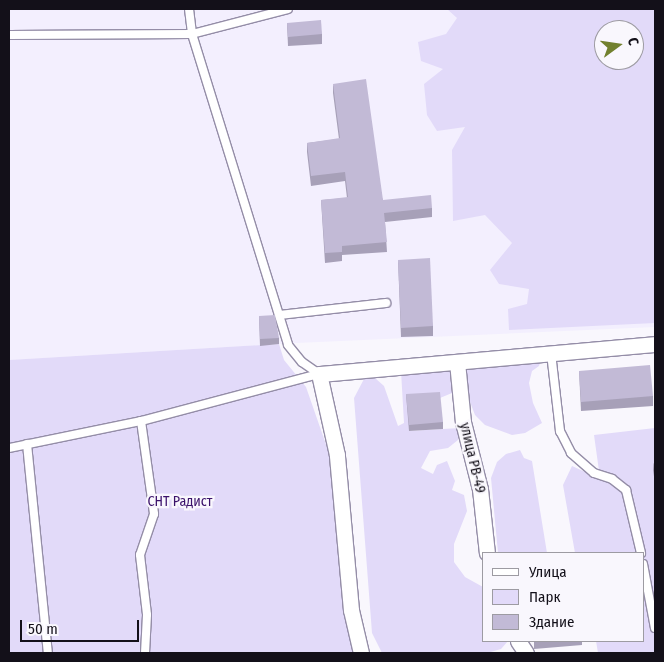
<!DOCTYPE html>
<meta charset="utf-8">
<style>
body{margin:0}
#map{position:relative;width:664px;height:662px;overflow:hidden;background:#f9f7fd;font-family:"Fira Sans Condensed",sans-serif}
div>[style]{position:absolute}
.built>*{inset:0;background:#f3effe}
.green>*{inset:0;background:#e2daf9}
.roads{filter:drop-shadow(1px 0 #948da7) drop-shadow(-1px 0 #948da7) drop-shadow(0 1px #948da7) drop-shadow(0 -1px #948da7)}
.lane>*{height:8px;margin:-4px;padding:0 4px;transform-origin:4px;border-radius:4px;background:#fff}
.street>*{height:15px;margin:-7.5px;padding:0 7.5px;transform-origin:7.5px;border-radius:7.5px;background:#fff}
.wall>*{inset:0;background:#a7a0b8}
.building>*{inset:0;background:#c2bad6}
span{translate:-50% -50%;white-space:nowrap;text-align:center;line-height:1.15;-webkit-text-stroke:4.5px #f9f7fd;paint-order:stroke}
.street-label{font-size:14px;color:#131019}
.park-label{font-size:14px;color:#3b126b}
.frame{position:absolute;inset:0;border:10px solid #131019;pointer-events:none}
.legend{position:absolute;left:482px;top:552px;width:162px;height:90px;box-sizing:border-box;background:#f9f7fd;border:1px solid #9d9ba2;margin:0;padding:6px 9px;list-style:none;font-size:15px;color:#131019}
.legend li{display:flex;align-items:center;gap:10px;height:25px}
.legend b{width:25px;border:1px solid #9d9ba2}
.north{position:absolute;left:594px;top:20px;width:50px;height:50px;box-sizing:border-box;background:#f9f7fd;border:1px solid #9d9ba2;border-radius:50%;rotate:76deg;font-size:14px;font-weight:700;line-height:20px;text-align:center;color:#131019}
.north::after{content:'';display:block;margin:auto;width:18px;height:22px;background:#72812f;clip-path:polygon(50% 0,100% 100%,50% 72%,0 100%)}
.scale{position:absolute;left:20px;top:620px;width:119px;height:22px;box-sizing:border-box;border:2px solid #131019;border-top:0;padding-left:6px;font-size:15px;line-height:18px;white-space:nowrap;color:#131019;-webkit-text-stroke:4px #f9f7fd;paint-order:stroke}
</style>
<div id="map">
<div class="built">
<div style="clip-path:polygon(evenodd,9px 9px,655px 9px,655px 327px,296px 343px,9px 360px,9px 9px,604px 30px,634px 30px,634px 60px,604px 60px,604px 30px)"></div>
</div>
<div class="green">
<div style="clip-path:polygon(evenodd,447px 9px,655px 9px,655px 323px,509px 330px,508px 309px,527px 304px,529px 289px,499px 284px,490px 270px,512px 243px,485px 215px,453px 221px,452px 150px,465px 127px,437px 131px,427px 115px,424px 84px,443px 69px,421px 61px,418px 42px,446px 34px,457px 18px,447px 9px,604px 30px,634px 30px,634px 60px,604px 60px,604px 30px)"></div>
<div style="clip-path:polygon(279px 344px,284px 360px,306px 387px,330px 456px,357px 653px,9px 653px,9px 360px)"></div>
<div style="clip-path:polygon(541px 359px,539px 366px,532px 371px,529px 383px,533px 403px,542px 423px,525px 433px,512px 435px,485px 425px,475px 415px,467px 394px,464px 368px)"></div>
<div style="clip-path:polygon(452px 367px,452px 393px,440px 398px,409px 431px,460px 428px,458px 440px,448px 448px,430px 451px,421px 468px,433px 474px,437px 465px,447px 461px,455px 481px,452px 490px,464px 495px,467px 511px,454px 544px,454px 562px,465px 577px,483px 587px,483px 641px,508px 641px,501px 649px,487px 653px,382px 653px,372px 633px,354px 398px,364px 379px,375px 378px,384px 386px,398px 426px,404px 423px,401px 371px)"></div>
<div style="clip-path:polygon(655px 428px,655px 653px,598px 653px,596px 641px,643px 641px,643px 553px,575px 553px,563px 485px,572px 466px,596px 477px,599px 471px,594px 435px)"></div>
<div style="clip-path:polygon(520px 450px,524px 458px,532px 461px,547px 553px,498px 553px,491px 478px,497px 462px,506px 454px)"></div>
</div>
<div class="roads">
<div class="lane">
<div style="left:189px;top:9px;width:25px;rotate:83deg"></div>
<div style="left:192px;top:34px;width:325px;rotate:72.8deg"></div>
<div style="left:288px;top:345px;width:22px;rotate:51deg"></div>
<div style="left:302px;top:362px;width:21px;rotate:35deg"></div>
<div style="left:9px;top:35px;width:183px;rotate:-0.3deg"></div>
<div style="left:192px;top:34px;width:99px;rotate:-14.6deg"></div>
<div style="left:279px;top:315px;width:108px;rotate:-6.4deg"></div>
<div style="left:551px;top:353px;width:79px;rotate:83.4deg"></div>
<div style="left:560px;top:431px;width:25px;rotate:63deg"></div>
<div style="left:571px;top:453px;width:30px;rotate:41deg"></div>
<div style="left:594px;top:473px;width:19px;rotate:18deg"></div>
<div style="left:612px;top:479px;width:18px;rotate:38deg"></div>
<div style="left:626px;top:490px;width:65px;rotate:76.6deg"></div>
<div style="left:141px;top:421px;width:94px;rotate:82deg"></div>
<div style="left:154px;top:514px;width:43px;rotate:108.9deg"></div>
<div style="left:140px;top:555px;width:60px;rotate:83.3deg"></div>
<div style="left:147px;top:615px;width:38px;rotate:93deg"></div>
<div style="left:27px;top:444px;width:210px;rotate:84.3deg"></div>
<div style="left:9px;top:448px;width:135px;rotate:-11.6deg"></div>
<div style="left:141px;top:421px;width:184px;rotate:-14.8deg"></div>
<div style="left:643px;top:564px;width:65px;rotate:79.4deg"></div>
</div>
<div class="street">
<div style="left:457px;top:362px;width:60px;rotate:84.3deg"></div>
<div style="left:463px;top:422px;width:69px;rotate:75.8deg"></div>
<div style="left:480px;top:489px;width:64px;rotate:83.8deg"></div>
<div style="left:518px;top:641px;width:14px;rotate:56deg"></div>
<div style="left:361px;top:653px;width:44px;rotate:-103.1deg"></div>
<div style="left:351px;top:610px;width:156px;rotate:-95.2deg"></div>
<div style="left:337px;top:455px;width:83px;rotate:-102.5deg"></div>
<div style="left:319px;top:374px;width:337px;rotate:-5.1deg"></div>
</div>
</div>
<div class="wall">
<div style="clip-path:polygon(206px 9px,226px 9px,206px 10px)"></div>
<div style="clip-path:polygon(287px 23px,322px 34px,322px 44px,288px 46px)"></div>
<div style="clip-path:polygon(333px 84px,383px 200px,432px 208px,432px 217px,385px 222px,387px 252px,342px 255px,342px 261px,325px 263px,321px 200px,347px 198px,345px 181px,311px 186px,307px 152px,307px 143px,339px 139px,333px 93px)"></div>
<div style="clip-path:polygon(398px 260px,433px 326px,433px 336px,401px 337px)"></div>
<div style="clip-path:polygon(259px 316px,279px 338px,279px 344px,260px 346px)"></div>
<div style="clip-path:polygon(579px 371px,653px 396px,653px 406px,581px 411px)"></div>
<div style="clip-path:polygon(406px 394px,443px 422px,443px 429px,409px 431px)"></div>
<div style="clip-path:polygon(655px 463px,655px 483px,653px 470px,653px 464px)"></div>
<div style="clip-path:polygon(534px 641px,582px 641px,582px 645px,534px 649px)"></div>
</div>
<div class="building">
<div style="clip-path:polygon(321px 20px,322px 34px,288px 37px,287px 23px)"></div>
<div style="clip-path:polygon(366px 79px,383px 200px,431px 195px,432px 208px,384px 213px,387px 242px,342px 246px,342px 252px,325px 253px,321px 200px,348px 197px,345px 172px,311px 176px,307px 143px,340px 138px,333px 84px)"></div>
<div style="clip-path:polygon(430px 258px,433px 326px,401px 328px,398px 260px)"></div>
<div style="clip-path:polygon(275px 315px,279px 338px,260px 339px,259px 316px)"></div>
<div style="clip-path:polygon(650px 365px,653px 396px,581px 402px,579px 371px)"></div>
<div style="clip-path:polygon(440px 392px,443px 422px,409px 425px,406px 394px)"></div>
<div style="clip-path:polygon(655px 463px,655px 477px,653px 464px)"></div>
</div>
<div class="street-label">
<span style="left:472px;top:458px;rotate:77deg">улица РВ-49</span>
</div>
<div class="park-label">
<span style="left:180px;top:502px">СНТ Радист</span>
</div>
<div class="frame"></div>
<ul class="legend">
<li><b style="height:6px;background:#fff"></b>Улица</li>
<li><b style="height:14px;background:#e2daf9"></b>Парк</li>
<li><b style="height:14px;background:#c2bad6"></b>Здание</li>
</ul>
<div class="north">С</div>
<div class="scale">50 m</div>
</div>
